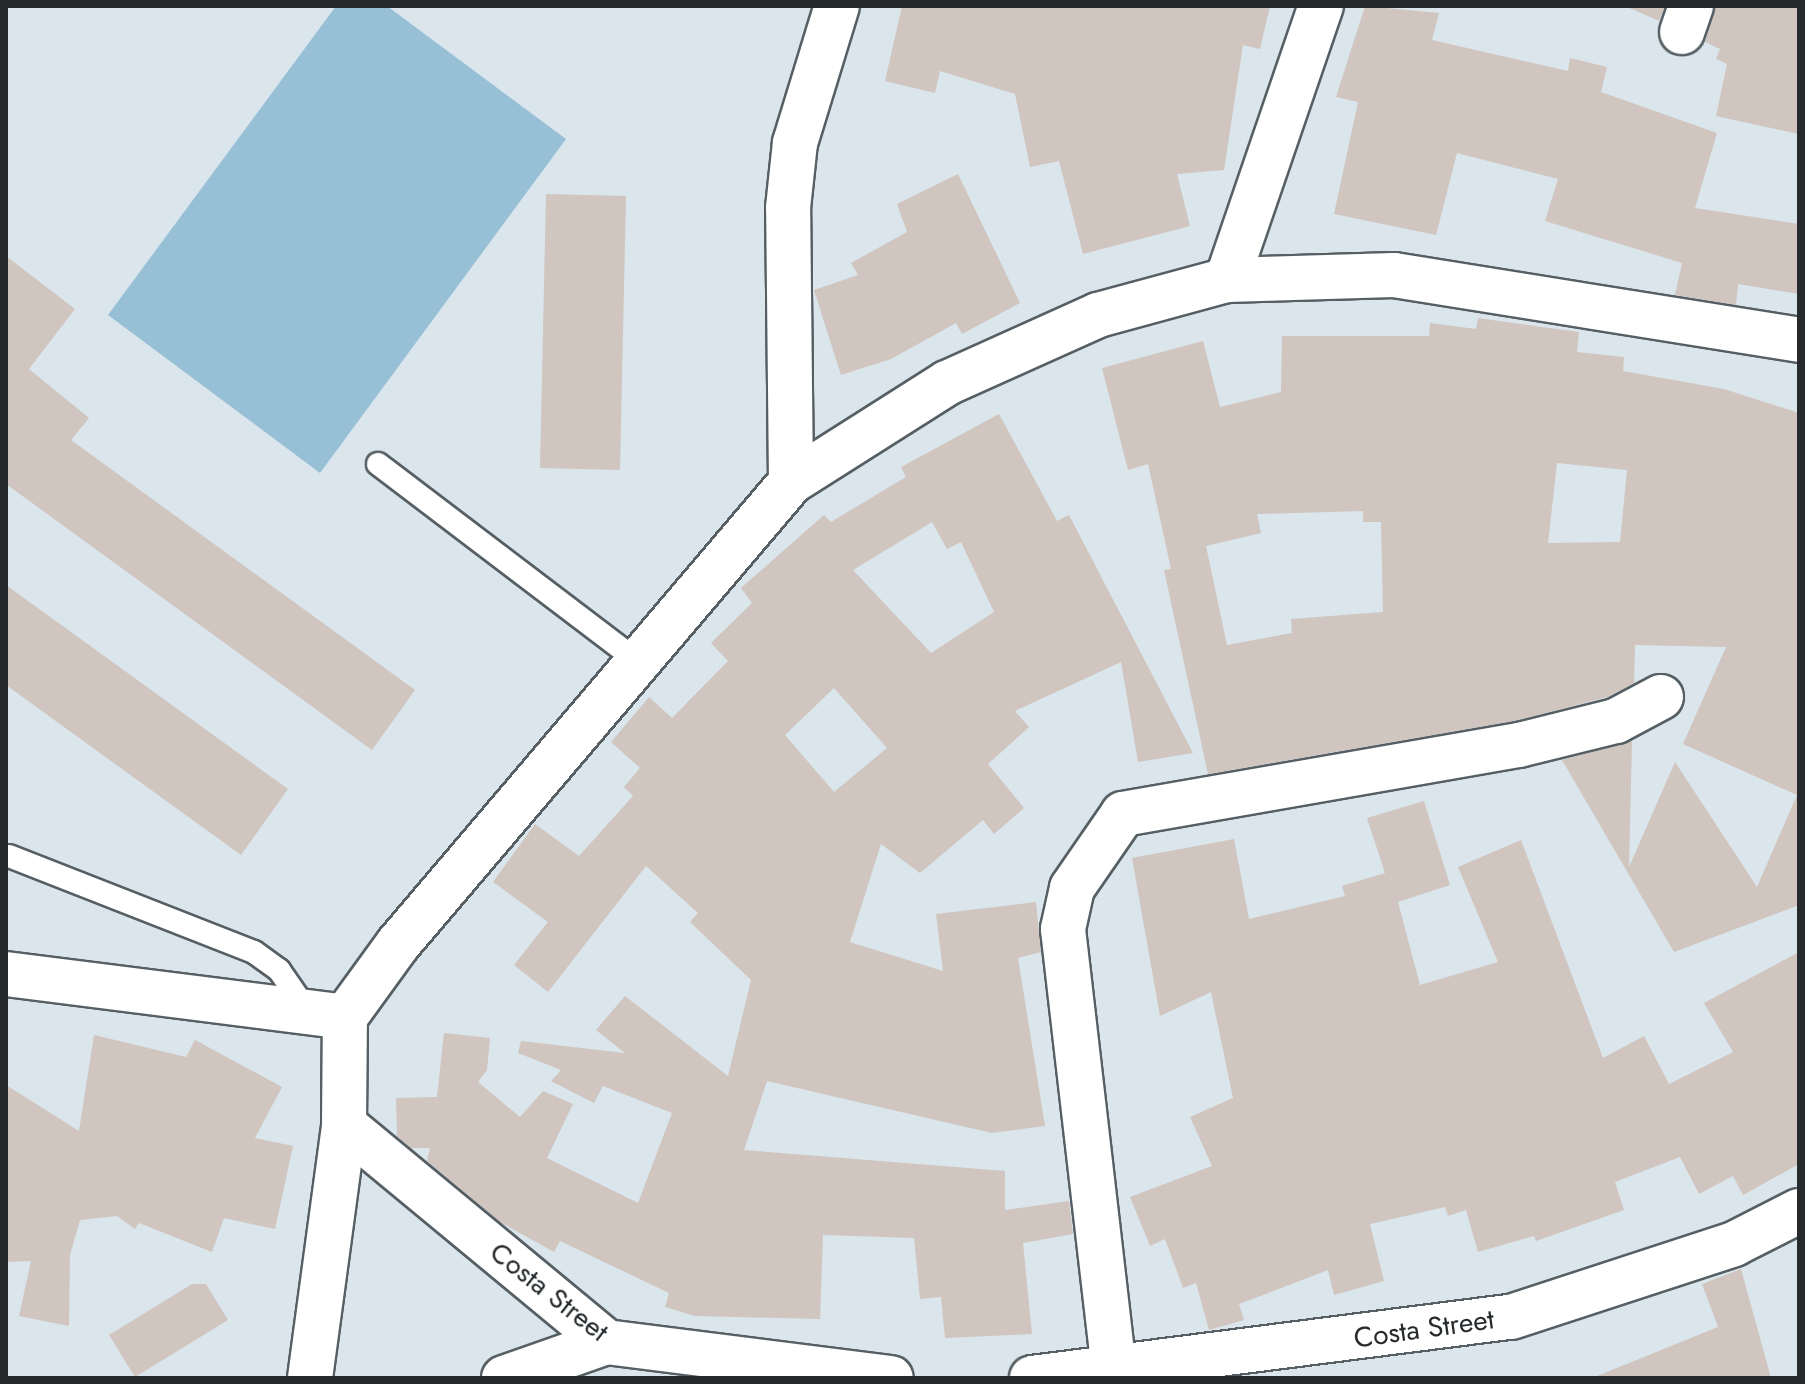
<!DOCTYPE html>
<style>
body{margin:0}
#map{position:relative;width:1805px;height:1384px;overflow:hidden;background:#dae5ec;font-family:Jost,sans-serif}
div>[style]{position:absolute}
.green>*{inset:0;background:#97bfd5}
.building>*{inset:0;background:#d0c5bf}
.roads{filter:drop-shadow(2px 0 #555f64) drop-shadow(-2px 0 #555f64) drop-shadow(0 2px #555f64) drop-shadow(0 -2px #555f64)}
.service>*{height:22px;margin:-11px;padding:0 11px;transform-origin:11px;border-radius:11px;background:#fff}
.minor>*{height:44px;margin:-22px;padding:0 22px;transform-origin:22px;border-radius:22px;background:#fff}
span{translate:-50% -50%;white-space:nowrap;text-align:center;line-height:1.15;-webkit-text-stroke:6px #fff;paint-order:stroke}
.street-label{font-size:28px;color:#262a2d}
.frame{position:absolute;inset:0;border:8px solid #262a2d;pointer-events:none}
</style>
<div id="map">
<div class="green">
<div style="clip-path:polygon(336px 6px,387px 6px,566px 139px,320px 473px,108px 315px)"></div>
</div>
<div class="building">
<div style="clip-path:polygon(902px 6px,1270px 6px,1260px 49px,1243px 45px,1224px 170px,1177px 174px,1190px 226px,1083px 254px,1059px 161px,1030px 167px,1015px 94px,940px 71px,935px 93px,885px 81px)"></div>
<div style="clip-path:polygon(1365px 6px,1439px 13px,1432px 40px,1568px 71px,1570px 58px,1607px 67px,1601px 92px,1717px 133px,1695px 208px,1799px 224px,1799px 294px,1738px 284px,1736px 305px,1675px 295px,1682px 263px,1545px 221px,1558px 179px,1457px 153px,1436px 235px,1334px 214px,1358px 102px,1336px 97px)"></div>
<div style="clip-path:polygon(1625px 6px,1665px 6px,1659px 21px)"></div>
<div style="clip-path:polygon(1715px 6px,1799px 6px,1799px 134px,1716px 116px,1727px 64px,1716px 59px,1720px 49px,1705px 42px)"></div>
<div style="clip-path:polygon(958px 174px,1020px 303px,962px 334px,956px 323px,891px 359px,841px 375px,814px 290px,858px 275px,851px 263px,907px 232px,897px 204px)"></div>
<div style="clip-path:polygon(546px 194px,626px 196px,620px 470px,540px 468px)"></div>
<div style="clip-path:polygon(6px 256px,75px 309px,29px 369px,89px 418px,71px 440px,415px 690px,372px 750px,6px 484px)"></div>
<div style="clip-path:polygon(evenodd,1478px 318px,1579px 332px,1577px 352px,1624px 357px,1623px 371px,1724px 389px,1799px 413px,1799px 905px,1674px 952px,1562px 760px,1632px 741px,1629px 867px,1675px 762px,1757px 887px,1797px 795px,1683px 744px,1726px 647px,1635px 645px,1634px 683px,1607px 697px,1514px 721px,1208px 774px,1164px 570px,1171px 569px,1148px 464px,1128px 470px,1102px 368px,1203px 341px,1220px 407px,1281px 392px,1282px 336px,1429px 336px,1430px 323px,1476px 329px,1478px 318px,1557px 463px,1627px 470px,1620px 542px,1548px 543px,1557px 463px,1478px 318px,1363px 511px,1363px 522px,1381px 522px,1383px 612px,1291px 619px,1292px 633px,1227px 645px,1206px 546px,1261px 533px,1257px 514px,1363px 511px)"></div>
<div style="clip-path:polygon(evenodd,999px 414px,1057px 521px,1069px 515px,1193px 753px,1138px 762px,1121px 662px,1015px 711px,1029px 727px,988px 764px,1024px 808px,994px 834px,983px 820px,920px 873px,881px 844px,850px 942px,943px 971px,936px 914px,1036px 902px,1041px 952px,1018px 958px,1045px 1126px,992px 1133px,767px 1081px,744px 1150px,1005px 1171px,1005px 1210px,1069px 1201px,1073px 1234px,1023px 1243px,1032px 1334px,945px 1338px,941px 1297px,920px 1299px,914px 1238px,823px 1235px,820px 1319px,695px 1316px,665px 1307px,669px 1293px,560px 1241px,554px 1252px,500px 1222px,427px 1161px,430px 1148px,411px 1148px,397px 1136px,396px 1098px,437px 1097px,444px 1033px,490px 1038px,487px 1070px,478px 1082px,520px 1117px,543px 1091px,573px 1104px,547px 1158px,638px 1203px,672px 1113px,603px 1086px,594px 1103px,551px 1081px,561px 1070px,518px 1053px,521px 1041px,625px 1053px,596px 1030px,625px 996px,728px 1076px,751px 980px,690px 922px,698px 913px,646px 866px,548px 992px,514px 965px,548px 922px,493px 882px,535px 824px,579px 856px,633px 796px,624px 787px,640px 768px,611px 742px,649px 697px,672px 718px,728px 661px,711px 643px,752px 603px,741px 588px,824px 515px,831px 522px,906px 477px,901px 467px,999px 414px,932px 522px,947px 549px,961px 542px,994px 612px,931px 653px,853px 570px,932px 522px,999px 414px,834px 688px,887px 748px,834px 792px,785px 735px,834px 688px)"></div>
<div style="clip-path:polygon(6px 585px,288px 789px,241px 855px,6px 685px)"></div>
<div style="clip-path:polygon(1424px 801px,1450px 885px,1398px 902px,1420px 985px,1498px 962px,1458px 867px,1521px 840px,1603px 1058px,1644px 1036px,1669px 1084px,1733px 1052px,1704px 1003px,1799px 952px,1799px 1164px,1743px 1195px,1733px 1176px,1699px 1194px,1680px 1157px,1615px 1182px,1624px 1210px,1536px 1241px,1534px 1236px,1478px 1252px,1466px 1210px,1448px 1216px,1445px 1207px,1370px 1224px,1384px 1281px,1334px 1295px,1328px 1270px,1239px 1304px,1244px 1320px,1209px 1330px,1196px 1283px,1183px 1288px,1165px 1239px,1150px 1246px,1130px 1197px,1212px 1166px,1190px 1117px,1233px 1098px,1211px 992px,1160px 1016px,1132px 858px,1234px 839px,1249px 919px,1345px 896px,1342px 886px,1385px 873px,1367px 818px)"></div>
<div style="clip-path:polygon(94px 1035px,186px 1057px,195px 1040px,282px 1087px,255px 1138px,293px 1146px,275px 1229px,224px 1218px,212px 1252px,139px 1223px,135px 1229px,117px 1216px,80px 1220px,70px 1255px,69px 1326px,19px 1316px,31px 1261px,6px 1262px,6px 1085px,79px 1131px)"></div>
<div style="clip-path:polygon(1741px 1269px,1771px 1378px,1592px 1378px,1718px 1327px,1702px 1284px)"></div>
<div style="clip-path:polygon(192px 1284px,206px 1284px,228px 1320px,135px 1377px,109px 1335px)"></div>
</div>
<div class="roads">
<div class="service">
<div style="left:378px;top:464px;width:326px;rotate:37.2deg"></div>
<div style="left:9px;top:856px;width:263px;rotate:21.4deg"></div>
<div style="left:254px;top:952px;width:31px;rotate:36deg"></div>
<div style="left:279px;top:970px;width:51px;rotate:55.4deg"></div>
</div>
<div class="minor">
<div style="left:1682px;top:32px;width:28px;rotate:-71deg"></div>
<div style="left:1227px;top:280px;width:290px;rotate:-71.1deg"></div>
<div style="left:791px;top:482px;width:274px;rotate:-90.6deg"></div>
<div style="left:788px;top:208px;width:65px;rotate:-83.9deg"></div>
<div style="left:795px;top:143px;width:143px;rotate:-73deg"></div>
<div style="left:6px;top:974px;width:342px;rotate:7.2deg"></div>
<div style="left:344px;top:1125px;width:340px;rotate:39.6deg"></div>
<div style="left:606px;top:1342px;width:287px;rotate:7.2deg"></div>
<div style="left:1114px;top:1370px;width:444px;rotate:-96.6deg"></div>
<div style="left:1063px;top:929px;width:42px;rotate:-77.6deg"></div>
<div style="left:1072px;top:888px;width:90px;rotate:-55.4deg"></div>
<div style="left:1123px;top:814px;width:402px;rotate:-9.9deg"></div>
<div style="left:1519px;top:745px;width:100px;rotate:-13.9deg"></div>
<div style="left:1616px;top:721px;width:51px;rotate:-28.1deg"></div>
<div style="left:310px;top:1378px;width:255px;rotate:-82.3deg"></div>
<div style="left:344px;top:1125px;width:108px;rotate:-89.5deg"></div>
<div style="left:345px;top:1017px;width:90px;rotate:-54deg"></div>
<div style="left:398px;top:944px;width:607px;rotate:-49.61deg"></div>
<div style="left:791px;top:482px;width:185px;rotate:-32.4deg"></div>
<div style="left:947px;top:383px;width:166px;rotate:-24.2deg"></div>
<div style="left:1098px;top:315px;width:134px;rotate:-15.2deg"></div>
<div style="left:1227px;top:280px;width:167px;rotate:-1.7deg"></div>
<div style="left:1394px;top:275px;width:410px;rotate:9.1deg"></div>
<div style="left:504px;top:1378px;width:108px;rotate:-19.4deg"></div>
<div style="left:1032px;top:1378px;width:483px;rotate:-7.3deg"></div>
<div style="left:1511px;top:1317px;width:235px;rotate:-18.1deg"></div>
<div style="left:1734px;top:1244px;width:73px;rotate:-26.9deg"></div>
</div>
</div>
<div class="street-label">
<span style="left:549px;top:1292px;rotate:38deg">Costa Street</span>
<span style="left:1424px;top:1329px;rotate:-8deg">Costa Street</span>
</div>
<div class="frame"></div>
</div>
